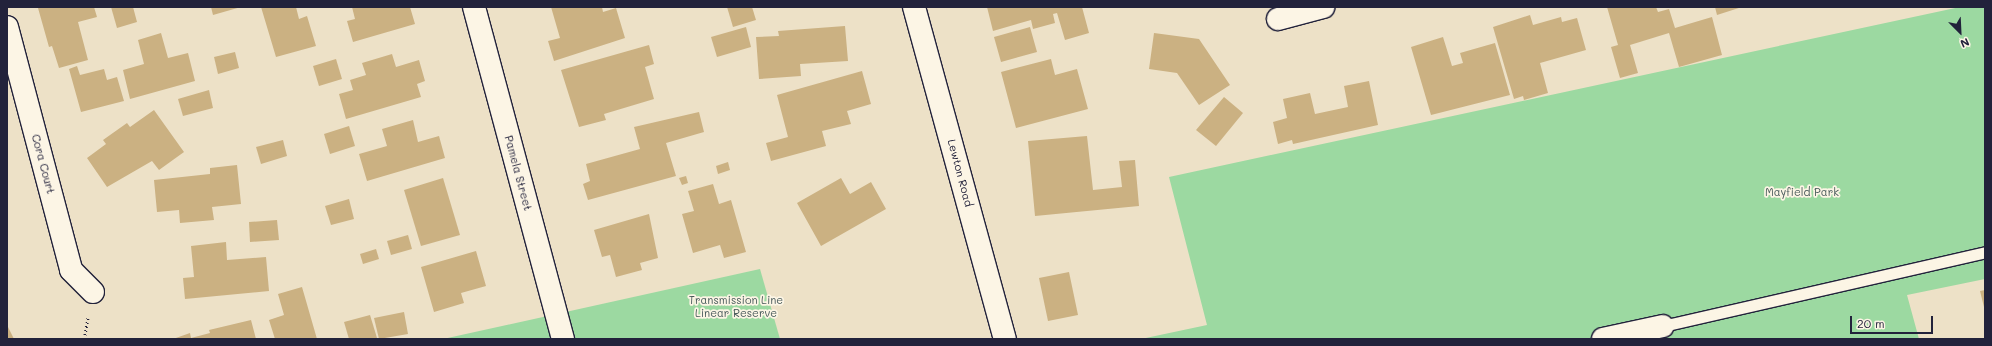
<!DOCTYPE html>
<style>
body{margin:0}
#map{position:relative;width:1992px;height:346px;overflow:hidden;background:#ede1c7;font-family:Mali,sans-serif}
div>[style]{position:absolute}
.green>*{inset:0;background:#9cd9a1}
.building>*{inset:0;background:#cbb182}
.path>*{height:2.5px;margin-top:-1.25px;transform-origin:0;background:repeating-linear-gradient(90deg,#22223b 0 1px,transparent 0 4px)}
.roads{filter:drop-shadow(1px 0 #22223b) drop-shadow(-1px 0 #22223b) drop-shadow(0 1px #22223b) drop-shadow(0 -1px #22223b)}
.service>*{height:11px;margin:-5.5px;padding:0 5.5px;transform-origin:5.5px;border-radius:5.5px;background:#fcf5e5}
.minor>*{height:22px;margin:-11px;padding:0 11px;transform-origin:11px;border-radius:11px;background:#fcf5e5}
span{translate:-50% -50%;white-space:nowrap;text-align:center;line-height:1.15;-webkit-text-stroke:3.5px #fcf5e5;paint-order:stroke}
.street-label{font-size:11px;color:#22223b}
.park-label{font-size:11px;color:#47595a}
.frame{position:absolute;inset:0;border:8px solid #22223b;pointer-events:none}
.north{position:absolute;left:1940px;top:12px;width:40px;height:40px;-webkit-text-stroke:3px #fcf5e5;paint-order:stroke;rotate:156deg;font-size:11px;font-weight:700;line-height:16px;text-align:center;color:#22223b}
.north::after{content:'';display:block;margin:auto;width:14px;height:18px;background:#22223b;clip-path:polygon(50% 0,100% 100%,50% 72%,0 100%)}
.scale{position:absolute;left:1850px;top:316px;width:83px;height:18px;box-sizing:border-box;border:2px solid #22223b;border-top:0;padding-left:5px;font-size:12px;line-height:14px;white-space:nowrap;color:#22223b;-webkit-text-stroke:3px #fcf5e5;paint-order:stroke}
</style>
<div id="map">
<div class="green">
<div style="clip-path:polygon(1960px 7px,1985px 7px,1985px 279px,1907px 295px,1919px 339px,1141px 339px,1207px 325px,1169px 177px)"></div>
<div style="clip-path:polygon(760px 269px,780px 339px,443px 339px)"></div>
</div>
<div class="building">
<div style="clip-path:polygon(94px 7px,97px 17px,78px 22px,88px 60px,59px 68px,52px 46px,49px 47px,38px 8px)"></div>
<div style="clip-path:polygon(111px 7px,133px 7px,137px 22px,117px 28px)"></div>
<div style="clip-path:polygon(211px 7px,241px 7px,213px 15px)"></div>
<div style="clip-path:polygon(261px 7px,296px 7px,299px 19px,307px 16px,316px 46px,276px 57px)"></div>
<div style="clip-path:polygon(352px 7px,410px 7px,415px 24px,353px 42px,347px 21px,355px 19px)"></div>
<div style="clip-path:polygon(551px 7px,602px 7px,603px 12px,616px 8px,625px 38px,554px 61px,548px 41px,560px 38px)"></div>
<div style="clip-path:polygon(727px 7px,752px 7px,756px 20px,733px 27px)"></div>
<div style="clip-path:polygon(987px 7px,1082px 7px,1089px 33px,1065px 40px,1057px 13px,1053px 14px,1055px 23px,1033px 29px,1031px 20px,993px 31px)"></div>
<div style="clip-path:polygon(1607px 7px,1656px 7px,1658px 12px,1669px 9px,1675px 28px,1712px 17px,1722px 55px,1679px 67px,1669px 33px,1630px 45px,1638px 73px,1620px 78px,1611px 47px,1618px 45px)"></div>
<div style="clip-path:polygon(1715px 7px,1742px 7px,1717px 15px)"></div>
<div style="clip-path:polygon(1530px 15px,1533px 25px,1561px 17px,1562px 22px,1577px 18px,1586px 50px,1540px 63px,1548px 93px,1524px 100px,1523px 96px,1514px 99px,1493px 27px)"></div>
<div style="clip-path:polygon(845px 26px,848px 61px,800px 64px,801px 76px,759px 79px,756px 37px,779px 36px,778px 31px)"></div>
<div style="clip-path:polygon(746px 27px,751px 47px,717px 57px,711px 37px)"></div>
<div style="clip-path:polygon(1030px 27px,1037px 52px,1001px 62px,994px 37px)"></div>
<div style="clip-path:polygon(161px 33px,168px 58px,188px 53px,195px 81px,130px 99px,123px 70px,144px 64px,138px 40px)"></div>
<div style="clip-path:polygon(1154px 33px,1199px 39px,1230px 85px,1199px 105px,1177px 73px,1149px 69px)"></div>
<div style="clip-path:polygon(1443px 37px,1452px 66px,1463px 63px,1460px 53px,1495px 43px,1510px 95px,1431px 115px,1411px 47px)"></div>
<div style="clip-path:polygon(649px 45px,654px 64px,645px 67px,654px 99px,604px 114px,606px 120px,579px 127px,561px 70px)"></div>
<div style="clip-path:polygon(235px 52px,239px 68px,218px 74px,214px 57px)"></div>
<div style="clip-path:polygon(392px 54px,396px 67px,419px 60px,425px 81px,417px 84px,421px 97px,346px 119px,339px 94px,353px 90px,350px 80px,366px 75px,362px 63px)"></div>
<div style="clip-path:polygon(336px 59px,342px 79px,319px 86px,313px 66px)"></div>
<div style="clip-path:polygon(1051px 59px,1055px 75px,1077px 69px,1088px 109px,1016px 128px,1001px 72px)"></div>
<div style="clip-path:polygon(77px 66px,80px 75px,104px 69px,107px 80px,117px 77px,124px 101px,81px 112px,69px 69px)"></div>
<div style="clip-path:polygon(862px 71px,871px 104px,847px 111px,851px 124px,822px 131px,826px 146px,771px 161px,766px 143px,788px 137px,777px 95px)"></div>
<div style="clip-path:polygon(1369px 81px,1378px 125px,1293px 144px,1292px 140px,1278px 144px,1273px 122px,1287px 118px,1283px 99px,1310px 93px,1315px 114px,1348px 107px,1344px 86px)"></div>
<div style="clip-path:polygon(209px 90px,213px 108px,183px 116px,178px 99px)"></div>
<div style="clip-path:polygon(1224px 97px,1243px 113px,1216px 146px,1196px 130px)"></div>
<div style="clip-path:polygon(154px 110px,184px 152px,159px 170px,152px 161px,107px 187px,87px 158px,106px 144px,103px 140px,127px 123px,130px 127px)"></div>
<div style="clip-path:polygon(699px 112px,704px 132px,666px 143px,676px 176px,588px 200px,583px 184px,590px 181px,586px 164px,640px 149px,634px 127px)"></div>
<div style="clip-path:polygon(413px 120px,418px 142px,439px 136px,445px 158px,367px 181px,359px 154px,387px 146px,382px 129px)"></div>
<div style="clip-path:polygon(349px 126px,355px 146px,330px 154px,324px 134px)"></div>
<div style="clip-path:polygon(1087px 136px,1093px 190px,1122px 187px,1119px 161px,1135px 160px,1139px 206px,1035px 216px,1028px 141px)"></div>
<div style="clip-path:polygon(283px 140px,287px 156px,261px 164px,256px 147px)"></div>
<div style="clip-path:polygon(728px 162px,730px 170px,718px 174px,716px 166px)"></div>
<div style="clip-path:polygon(237px 165px,241px 204px,212px 207px,214px 220px,180px 223px,179px 210px,157px 212px,154px 180px,210px 174px,210px 168px)"></div>
<div style="clip-path:polygon(686px 176px,688px 183px,682px 185px,679px 178px)"></div>
<div style="clip-path:polygon(443px 178px,460px 235px,421px 246px,404px 190px)"></div>
<div style="clip-path:polygon(841px 178px,850px 194px,871px 182px,886px 209px,821px 246px,797px 203px)"></div>
<div style="clip-path:polygon(713px 184px,719px 204px,731px 200px,746px 252px,724px 258px,720px 245px,693px 253px,682px 214px,694px 211px,688px 191px)"></div>
<div style="clip-path:polygon(349px 199px,354px 219px,331px 225px,325px 206px)"></div>
<div style="clip-path:polygon(649px 214px,658px 258px,640px 263px,642px 270px,616px 277px,610px 255px,602px 257px,594px 230px)"></div>
<div style="clip-path:polygon(277px 220px,279px 240px,250px 242px,249px 222px)"></div>
<div style="clip-path:polygon(408px 235px,412px 249px,391px 255px,387px 241px)"></div>
<div style="clip-path:polygon(226px 242px,227px 260px,266px 257px,269px 291px,185px 299px,183px 278px,194px 277px,191px 246px)"></div>
<div style="clip-path:polygon(376px 249px,379px 259px,363px 264px,360px 254px)"></div>
<div style="clip-path:polygon(476px 251px,486px 286px,461px 293px,464px 303px,434px 312px,421px 267px)"></div>
<div style="clip-path:polygon(1069px 272px,1078px 315px,1048px 321px,1039px 278px)"></div>
<div style="clip-path:polygon(302px 287px,317px 339px,275px 339px,269px 320px,284px 315px,278px 294px)"></div>
<div style="clip-path:polygon(1985px 290px,1985px 307px,1984px 307px,1980px 291px)"></div>
<div style="clip-path:polygon(404px 312px,408px 334px,379px 339px,374px 318px)"></div>
<div style="clip-path:polygon(370px 315px,377px 338px,349px 339px,344px 322px)"></div>
<div style="clip-path:polygon(251px 320px,256px 339px,173px 339px,190px 333px,191px 338px,210px 333px,209px 330px)"></div>
<div style="clip-path:polygon(7px 325px,14px 339px,7px 339px)"></div>
</div>
<div class="path">
<div style="left:84px;top:339px;width:23px;rotate:-80deg"></div>
</div>
<div class="roads">
<div class="service">
<div style="left:1663px;top:326px;width:330px;rotate:-12.9deg"></div>
</div>
<div class="minor">
<div style="left:474px;top:7px;width:344px;rotate:75deg"></div>
<div style="left:914px;top:7px;width:344px;rotate:74.7deg"></div>
<div style="left:1278px;top:19px;width:47px;rotate:-14.9deg"></div>
<div style="left:7px;top:27px;width:251px;rotate:75.2deg"></div>
<div style="left:71px;top:270px;width:31px;rotate:45deg"></div>
<div style="left:1603px;top:339px;width:61px;rotate:-12.2deg"></div>
</div>
</div>
<div class="street-label">
<span style="left:43px;top:164px;rotate:75deg">Cora Court</span>
<span style="left:518px;top:173px;rotate:75deg">Pamela Street</span>
<span style="left:960px;top:173px;rotate:75deg">Lewton Road</span>
</div>
<div class="park-label">
<span style="left:1802px;top:192px">Mayfield Park</span>
<span style="left:736px;top:307px">Transmission Line<br>Linear Reserve</span>
</div>
<div class="frame"></div>
<div class="north">N</div>
<div class="scale">20 m</div>
</div>
